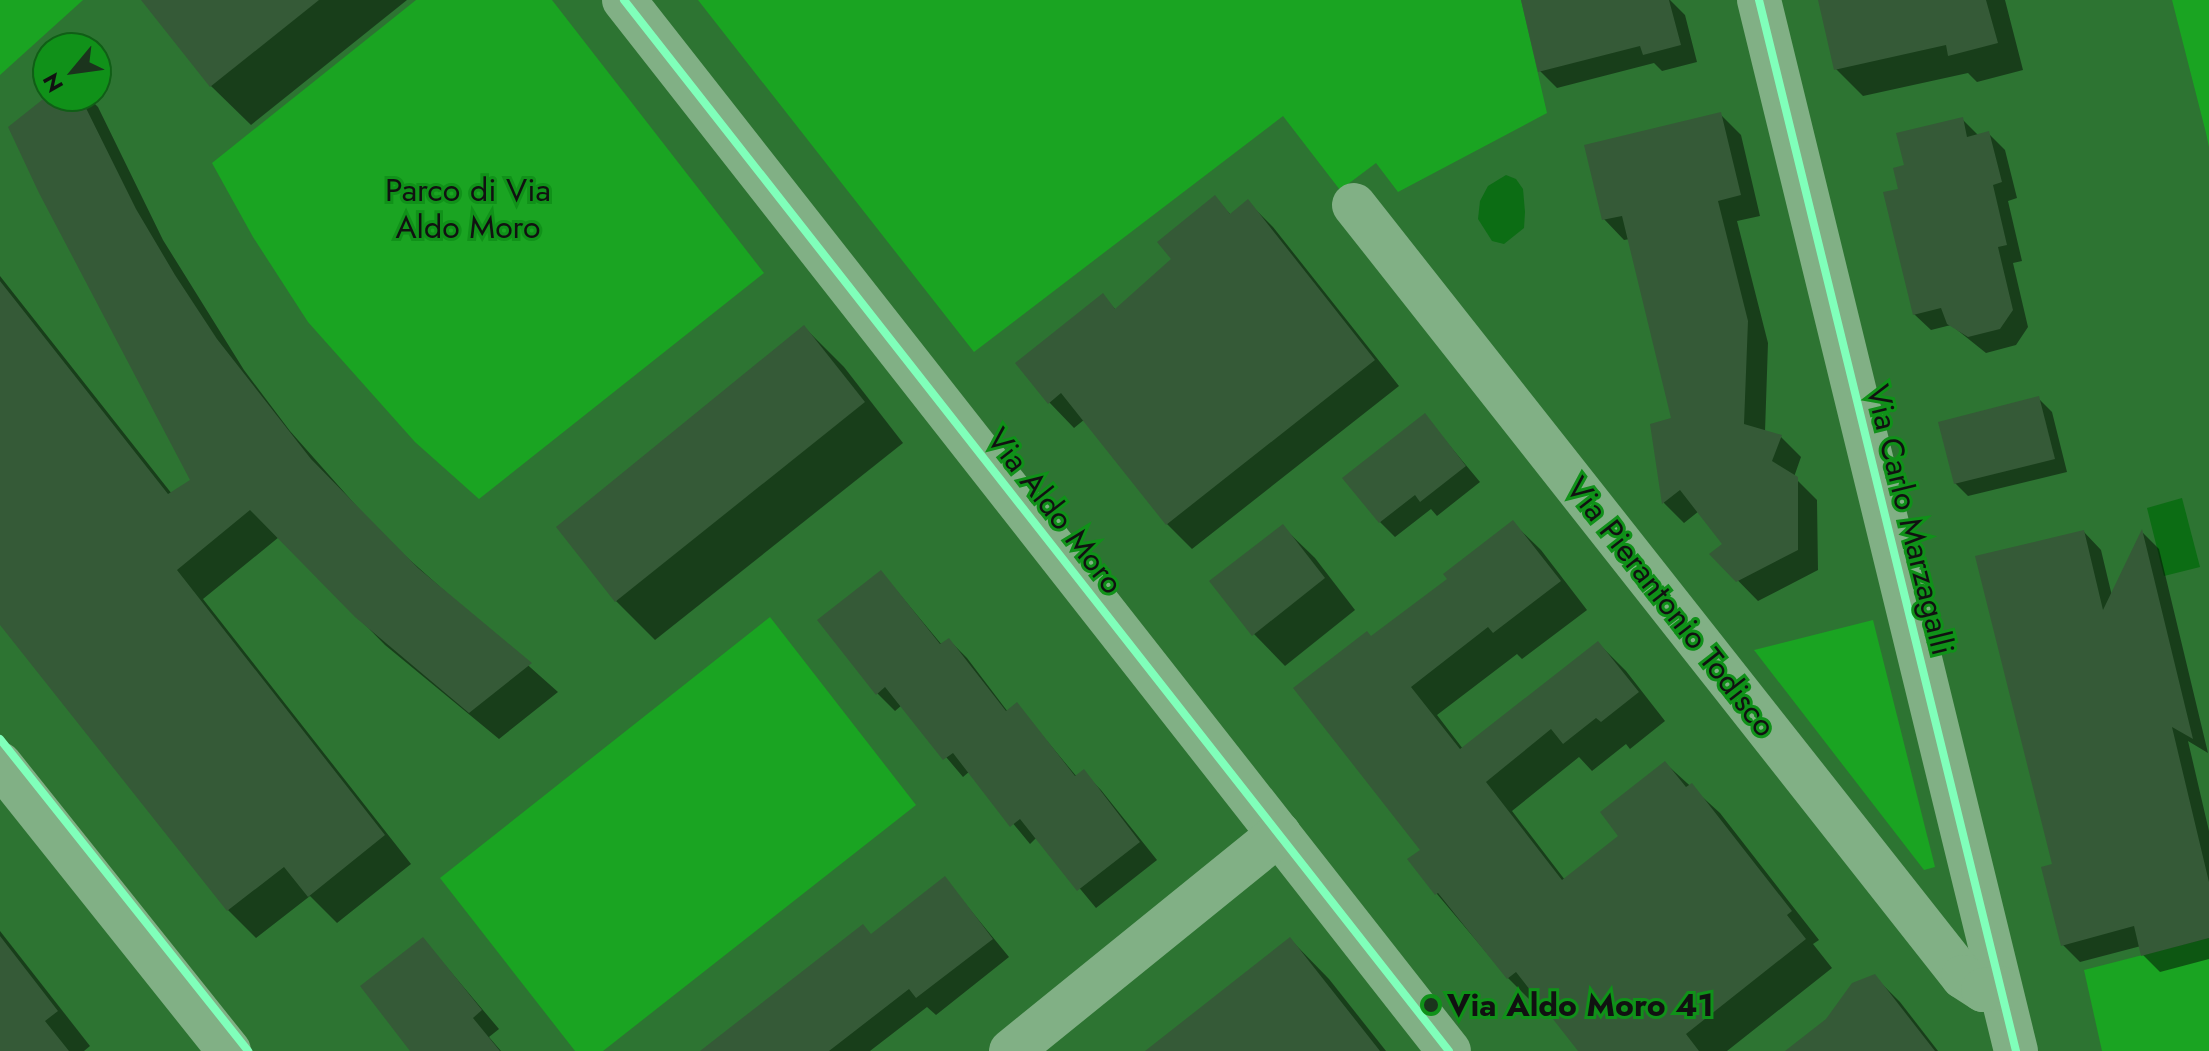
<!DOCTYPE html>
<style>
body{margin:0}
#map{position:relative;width:2209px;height:1051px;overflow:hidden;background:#2d7432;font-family:Jost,sans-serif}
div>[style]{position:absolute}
.green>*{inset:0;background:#1aa422}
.water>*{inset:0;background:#0c6d14}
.shadow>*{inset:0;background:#0007}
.building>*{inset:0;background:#355a37}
.minor>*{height:44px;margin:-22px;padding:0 22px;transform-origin:22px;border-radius:22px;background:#81b085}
.cycleway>*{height:8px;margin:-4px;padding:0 4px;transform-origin:4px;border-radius:4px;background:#80ffba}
.dots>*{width:22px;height:22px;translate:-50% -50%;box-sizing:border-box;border:4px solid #109119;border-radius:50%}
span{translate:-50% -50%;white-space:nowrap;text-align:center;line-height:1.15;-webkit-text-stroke:6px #109119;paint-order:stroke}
.park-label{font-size:32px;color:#111}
.street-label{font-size:32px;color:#111}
.poi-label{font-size:32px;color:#111;font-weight:700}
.left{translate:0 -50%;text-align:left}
.north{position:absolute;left:32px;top:32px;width:80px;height:80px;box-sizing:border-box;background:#109119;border:2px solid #105e16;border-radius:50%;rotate:241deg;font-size:22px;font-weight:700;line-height:32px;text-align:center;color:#111}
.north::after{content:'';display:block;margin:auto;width:28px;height:36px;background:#1b341d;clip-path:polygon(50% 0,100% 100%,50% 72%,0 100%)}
</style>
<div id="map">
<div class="green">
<div style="clip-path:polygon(0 0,83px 0,0 75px)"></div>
<div style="clip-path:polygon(416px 0,552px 0,764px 273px,479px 499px,415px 442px,308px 322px,253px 237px,212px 163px)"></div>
<div style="clip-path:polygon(698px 0,1521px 0,1547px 113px,1398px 192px,1376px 163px,1340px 190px,1283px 116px,974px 352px)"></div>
<div style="clip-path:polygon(2172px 0,2209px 0,2209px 147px,2206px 133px)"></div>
<div style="clip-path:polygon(770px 617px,916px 805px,603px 1051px,575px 1051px,440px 878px)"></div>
<div style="clip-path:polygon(1873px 620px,1935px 867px,1924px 870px,1754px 650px)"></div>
<div style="clip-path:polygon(2209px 938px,2209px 1051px,2102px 1051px,2084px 970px)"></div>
</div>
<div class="water">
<div style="clip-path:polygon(1506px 175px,1516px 179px,1523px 189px,1525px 212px,1524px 228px,1504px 244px,1492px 241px,1478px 219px,1480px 201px,1488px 186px)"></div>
<div style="clip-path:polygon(2182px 498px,2200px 567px,2164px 576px,2147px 508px)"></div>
</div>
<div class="shadow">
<div style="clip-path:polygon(171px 0,407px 0,251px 125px,211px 86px)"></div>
<div style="clip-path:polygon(1523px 0,1670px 0,1685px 15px,1697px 62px,1662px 71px,1654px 63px,1557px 88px,1540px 71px)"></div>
<div style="clip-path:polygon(1821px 0,2005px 0,2023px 70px,1977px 82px,1968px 73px,1863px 96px,1836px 69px)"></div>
<div style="clip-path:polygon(50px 96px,87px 96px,98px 107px,163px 240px,244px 370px,290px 431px,383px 536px,558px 692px,499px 739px,385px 645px,279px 537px,203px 599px,411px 864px,337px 923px,310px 896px,256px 938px,228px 910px,0 621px,0 276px,172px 494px,192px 480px)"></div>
<div style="clip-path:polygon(1720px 114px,1741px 135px,1760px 216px,1737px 221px,1768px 343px,1765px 432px,1781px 437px,1801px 457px,1794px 477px,1817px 500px,1818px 570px,1758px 601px,1712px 554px,1725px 544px,1699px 511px,1684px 523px,1664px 503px,1652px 425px,1674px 420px,1630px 239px,1624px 240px,1604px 219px)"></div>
<div style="clip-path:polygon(1962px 119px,1979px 136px,1988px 133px,2005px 150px,2017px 198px,2008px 201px,2022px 261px,2013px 263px,2028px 327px,2016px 345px,1986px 353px,1951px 325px,1931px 330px,1914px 314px,1900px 190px,1906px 166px)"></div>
<div style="clip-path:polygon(1215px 198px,1231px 215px,1248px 202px,1273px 227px,1399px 386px,1192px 549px,1167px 524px,1085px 419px,1074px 428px,1049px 402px,1103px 296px,1116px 310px,1174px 260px)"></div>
<div style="clip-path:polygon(804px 327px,844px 367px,903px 443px,655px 640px,616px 601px)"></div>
<div style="clip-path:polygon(2039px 399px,2052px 412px,2067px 472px,1968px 496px,1955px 483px)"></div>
<div style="clip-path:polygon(1425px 416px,1480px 482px,1437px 516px,1431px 509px,1395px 537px,1380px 522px)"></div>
<div style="clip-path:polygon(1513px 523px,1541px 550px,1587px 610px,1522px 659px,1517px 654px,1437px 715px,1463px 749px,1598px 643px,1626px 671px,1665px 721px,1630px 749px,1626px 744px,1592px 771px,1579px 757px,1512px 811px,1565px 880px,1621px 836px,1665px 763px,1720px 813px,1819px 940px,1813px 944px,1832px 968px,1727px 1051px,1581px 1051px,1542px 1001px,1536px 1006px,1508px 978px,1437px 894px,1423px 850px,1372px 639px,1449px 579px)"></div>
<div style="clip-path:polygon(1283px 527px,1315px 558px,1355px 610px,1285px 666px,1254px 634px)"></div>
<div style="clip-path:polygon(2084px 532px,2101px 550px,2112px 596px,2143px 533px,2159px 549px,2208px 753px,2188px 741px,2209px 831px,2209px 959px,2160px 972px,2143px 955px,2141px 946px,2080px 962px,2063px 945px,2054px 865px)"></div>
<div style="clip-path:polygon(881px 572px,942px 645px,949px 640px,967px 658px,1008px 712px,1017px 705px,1077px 777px,1083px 772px,1101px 790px,1157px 860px,1096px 908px,1037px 837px,1030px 844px,970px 771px,963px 777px,902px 705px,895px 711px,877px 693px)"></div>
<div style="clip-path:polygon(945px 879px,1009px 957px,936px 1015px,927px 1007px,870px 1051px,722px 1051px)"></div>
<div style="clip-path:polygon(0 931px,90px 1046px,84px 1051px,5px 1051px,0 1045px)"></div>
<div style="clip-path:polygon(423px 939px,499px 1029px,489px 1037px,501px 1051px,413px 1051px)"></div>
<div style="clip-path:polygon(1290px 939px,1329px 979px,1386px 1051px,1149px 1051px)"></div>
<div style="clip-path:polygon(1874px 976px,1900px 1002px,1938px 1051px,1794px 1051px)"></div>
</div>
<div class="building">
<div style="clip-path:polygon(141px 0,319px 0,210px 87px)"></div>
<div style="clip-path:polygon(1521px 0,1669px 0,1681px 45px,1643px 55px,1640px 46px,1538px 72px)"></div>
<div style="clip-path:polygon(1818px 0,1986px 0,1998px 43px,1948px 56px,1946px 45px,1834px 70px)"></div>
<div style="clip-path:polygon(47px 96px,80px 96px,136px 209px,175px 275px,217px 339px,311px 459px,418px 568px,532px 663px,469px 713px,355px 617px,250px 510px,177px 570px,385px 835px,308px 897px,284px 867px,227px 911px,0 625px,0 281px,168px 494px,190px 480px,39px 193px,8px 127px)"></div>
<div style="clip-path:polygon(1721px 112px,1741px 195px,1718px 201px,1748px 321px,1744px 424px,1782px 435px,1772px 461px,1798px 477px,1798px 550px,1736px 582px,1709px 554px,1722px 544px,1680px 490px,1662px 504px,1650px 424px,1671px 418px,1622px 216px,1602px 220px,1584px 145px)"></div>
<div style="clip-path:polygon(1963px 117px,1967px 137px,1989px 131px,2002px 182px,1993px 185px,2007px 245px,1998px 247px,2013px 310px,2000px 329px,1968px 337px,1947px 324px,1941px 308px,1913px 315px,1883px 192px,1898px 189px,1893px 168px,1904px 165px,1896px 133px)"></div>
<div style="clip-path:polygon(1215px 195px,1230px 214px,1248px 199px,1375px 360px,1166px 525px,1061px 393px,1048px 404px,1015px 363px,1103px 293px,1115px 309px,1171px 259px,1157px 242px)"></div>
<div style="clip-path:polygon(804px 325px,865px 402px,615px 602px,556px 527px)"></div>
<div style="clip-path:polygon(2039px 396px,2055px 459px,1954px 484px,1938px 422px)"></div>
<div style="clip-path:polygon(1425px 413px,1466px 466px,1420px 502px,1415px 495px,1379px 523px,1342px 478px)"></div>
<div style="clip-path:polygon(1513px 520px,1561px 581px,1493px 633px,1488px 627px,1411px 687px,1460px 749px,1598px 641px,1639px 692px,1601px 722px,1596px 718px,1563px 744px,1551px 729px,1486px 782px,1562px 880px,1618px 836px,1600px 812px,1665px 761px,1686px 787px,1692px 783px,1792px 911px,1787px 915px,1806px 939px,1686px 1034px,1699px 1051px,1578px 1051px,1516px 972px,1507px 979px,1438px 893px,1435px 895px,1407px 859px,1420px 850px,1293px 688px,1367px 631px,1371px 636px,1447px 579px,1443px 574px)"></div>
<div style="clip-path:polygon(1283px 524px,1325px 578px,1252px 636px,1209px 581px)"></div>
<div style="clip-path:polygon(2142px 529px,2193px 739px,2172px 727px,2209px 882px,2209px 938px,2141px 956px,2134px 926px,2061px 946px,2041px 867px,2052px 864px,1975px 556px,2084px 530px,2103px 610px)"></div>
<div style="clip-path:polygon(881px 570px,940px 644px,949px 638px,1006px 711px,1017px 702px,1075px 776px,1084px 769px,1140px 842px,1077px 891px,1020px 819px,1010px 827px,953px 753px,943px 760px,885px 687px,876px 695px,817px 620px)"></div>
<div style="clip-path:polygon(945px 876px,993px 939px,916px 998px,909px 989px,829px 1051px,700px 1051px,863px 924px,871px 934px)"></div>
<div style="clip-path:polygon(0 936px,58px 1011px,45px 1021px,69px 1051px,0 1051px)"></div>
<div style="clip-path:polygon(423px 937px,482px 1010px,473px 1018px,500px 1051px,410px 1051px,360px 986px)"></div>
<div style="clip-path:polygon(1290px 937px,1380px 1051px,1145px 1051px,1187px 1018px)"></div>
<div style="clip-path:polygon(1875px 974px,1935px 1051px,1785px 1051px,1826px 1019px,1852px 983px)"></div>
</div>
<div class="minor">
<div style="left:624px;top:0;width:1336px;rotate:51.87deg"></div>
<div style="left:1759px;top:0;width:1082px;rotate:76.26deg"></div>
<div style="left:1354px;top:205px;width:983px;rotate:51.73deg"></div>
<div style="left:1963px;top:977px;width:24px;rotate:33deg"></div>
<div style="left:1983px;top:990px;width:17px;rotate:-7deg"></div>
<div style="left:0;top:764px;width:367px;rotate:51.4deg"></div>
<div style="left:1011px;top:1051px;width:345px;rotate:-39deg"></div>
</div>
<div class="cycleway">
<div style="left:624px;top:0;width:1336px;rotate:51.87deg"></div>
<div style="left:1759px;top:0;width:1082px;rotate:76.26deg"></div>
<div style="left:0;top:739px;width:399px;rotate:51.5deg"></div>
</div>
<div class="dots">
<div style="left:1431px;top:1005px;background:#1b341d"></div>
</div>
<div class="park-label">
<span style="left:468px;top:209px">Parco di Via<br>Aldo Moro</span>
</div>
<div class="street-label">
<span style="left:1055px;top:511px;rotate:52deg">Via Aldo Moro</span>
<span style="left:1910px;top:520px;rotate:76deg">Via Carlo Marzagalli</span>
<span style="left:1671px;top:607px;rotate:52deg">Via Pierantonio Todisco</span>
</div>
<div class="poi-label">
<span class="left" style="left:1447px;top:1005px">Via Aldo Moro 41</span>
</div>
<div class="north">N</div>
</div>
